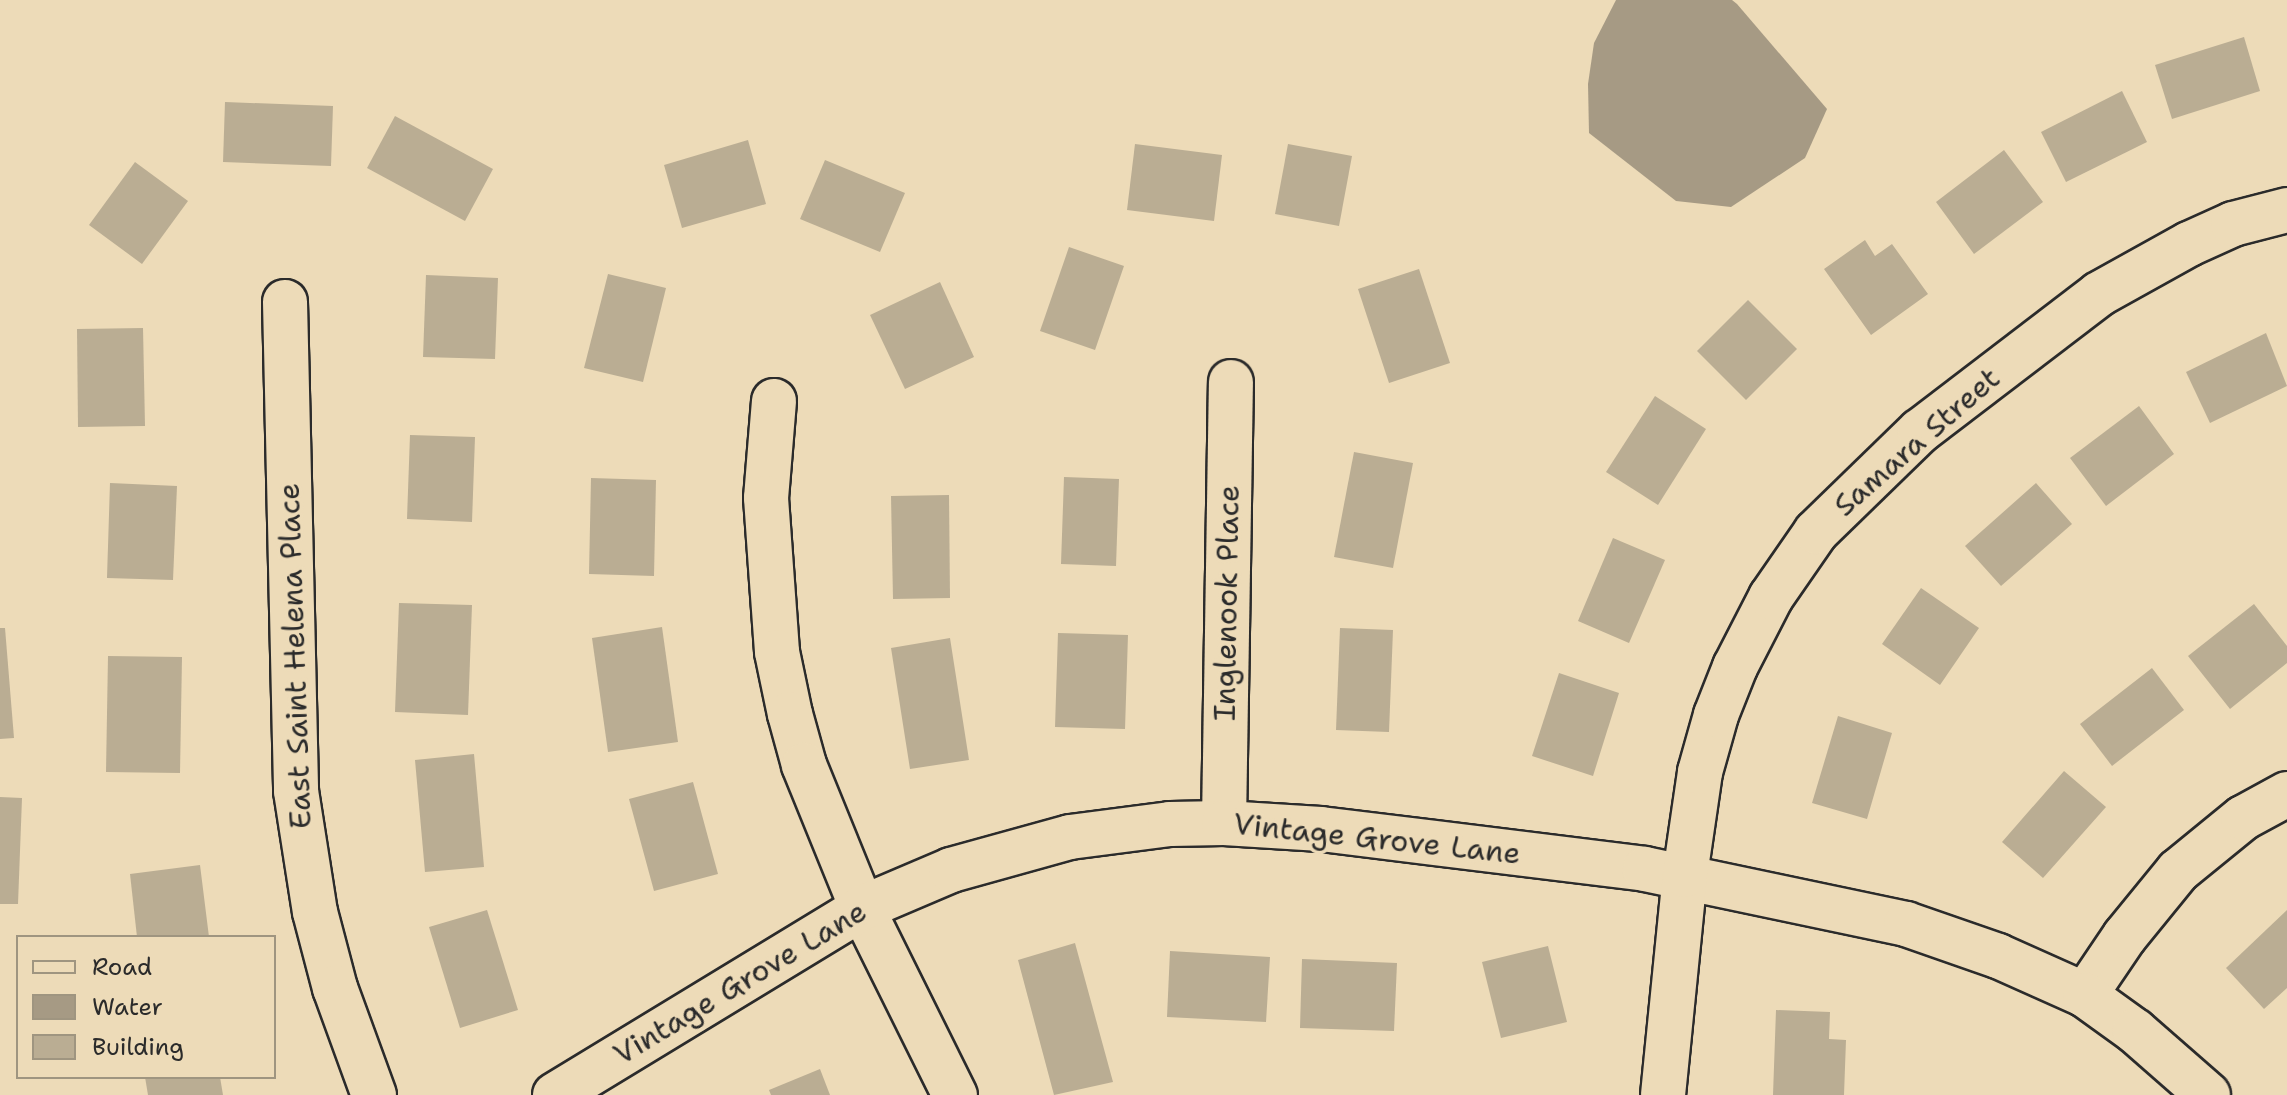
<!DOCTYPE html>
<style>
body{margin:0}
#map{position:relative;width:2287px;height:1095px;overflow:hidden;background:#eddbb8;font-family:"Shantell Sans",sans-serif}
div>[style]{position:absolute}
.water>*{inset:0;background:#a69a84}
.building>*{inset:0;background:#baad93}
.roads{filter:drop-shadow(2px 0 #2b2b2b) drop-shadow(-2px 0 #2b2b2b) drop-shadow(0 2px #2b2b2b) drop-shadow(0 -2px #2b2b2b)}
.minor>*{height:44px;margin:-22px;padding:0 22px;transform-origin:22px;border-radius:22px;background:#eddbb8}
span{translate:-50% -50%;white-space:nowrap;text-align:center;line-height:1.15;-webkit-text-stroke:7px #eddbb8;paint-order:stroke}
.street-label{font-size:30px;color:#2b2b2b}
.legend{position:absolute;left:16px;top:935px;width:260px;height:144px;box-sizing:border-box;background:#eddbb8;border:2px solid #9f9580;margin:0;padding:10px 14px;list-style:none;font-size:24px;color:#2b2b2b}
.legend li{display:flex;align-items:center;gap:16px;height:40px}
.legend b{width:40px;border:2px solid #9f9580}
</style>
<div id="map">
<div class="water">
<div style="clip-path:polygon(1616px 0,1732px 0,1737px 4px,1827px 109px,1805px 158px,1731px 207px,1676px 201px,1589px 133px,1588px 84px,1594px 43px)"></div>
</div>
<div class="building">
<div style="clip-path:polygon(2244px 37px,2260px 91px,2172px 119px,2155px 65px)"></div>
<div style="clip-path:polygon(2122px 91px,2147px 142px,2066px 182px,2041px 132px)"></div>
<div style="clip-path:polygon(225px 102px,333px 106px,331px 166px,223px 162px)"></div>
<div style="clip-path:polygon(395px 116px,493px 169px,465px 221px,367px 168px)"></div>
<div style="clip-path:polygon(748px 140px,766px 204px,682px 228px,664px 165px)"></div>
<div style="clip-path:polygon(1135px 144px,1222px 155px,1214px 221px,1127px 210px)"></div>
<div style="clip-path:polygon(1288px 144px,1352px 156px,1339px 226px,1275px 214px)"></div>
<div style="clip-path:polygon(2004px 150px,2043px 202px,1974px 254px,1936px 202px)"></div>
<div style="clip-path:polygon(825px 160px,905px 193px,880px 252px,800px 219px)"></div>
<div style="clip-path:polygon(135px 162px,188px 201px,142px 264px,89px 225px)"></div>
<div style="clip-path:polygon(1865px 240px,1875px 256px,1892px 244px,1928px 294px,1871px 335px,1824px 269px)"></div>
<div style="clip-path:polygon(1069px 247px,1124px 266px,1095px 350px,1040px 331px)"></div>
<div style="clip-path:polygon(1419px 269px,1450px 363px,1389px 383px,1358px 289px)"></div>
<div style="clip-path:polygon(608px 274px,666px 288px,643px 382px,584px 368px)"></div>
<div style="clip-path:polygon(426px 275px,498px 278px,495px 359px,423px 357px)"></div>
<div style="clip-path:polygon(940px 282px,974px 357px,905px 389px,870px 315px)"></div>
<div style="clip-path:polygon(1748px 300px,1797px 349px,1746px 400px,1697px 351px)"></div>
<div style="clip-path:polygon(143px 328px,145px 426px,78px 427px,77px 329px)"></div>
<div style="clip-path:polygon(2266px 333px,2287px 386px,2210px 423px,2186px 372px)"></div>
<div style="clip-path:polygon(1655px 396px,1706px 429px,1658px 505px,1606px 472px)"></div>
<div style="clip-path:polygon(2139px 406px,2174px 454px,2106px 506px,2070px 458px)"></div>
<div style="clip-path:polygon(410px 435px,475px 437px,472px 522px,407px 519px)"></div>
<div style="clip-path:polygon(1354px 452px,1413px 463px,1393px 568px,1334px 557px)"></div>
<div style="clip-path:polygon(1064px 477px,1119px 479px,1116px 566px,1061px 564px)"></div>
<div style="clip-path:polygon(591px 478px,656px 480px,654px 576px,589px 574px)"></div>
<div style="clip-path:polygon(110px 483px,177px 486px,173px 580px,107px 578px)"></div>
<div style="clip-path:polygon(2036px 483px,2072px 524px,2001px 586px,1965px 546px)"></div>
<div style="clip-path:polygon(949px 495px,950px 598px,893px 599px,891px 496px)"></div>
<div style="clip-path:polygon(1613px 538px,1665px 560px,1629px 643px,1578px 621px)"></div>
<div style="clip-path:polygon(1921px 588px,1979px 628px,1940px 685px,1882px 644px)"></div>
<div style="clip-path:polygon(399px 603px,472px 605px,468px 715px,395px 712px)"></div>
<div style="clip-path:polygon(2254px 604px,2287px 646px,2287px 663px,2230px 709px,2188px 656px)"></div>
<div style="clip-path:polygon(662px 627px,678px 742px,608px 752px,592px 638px)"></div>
<div style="clip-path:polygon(0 628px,5px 628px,14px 738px,0 739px)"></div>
<div style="clip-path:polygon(1340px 628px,1393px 630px,1389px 732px,1336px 730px)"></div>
<div style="clip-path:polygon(1058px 633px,1128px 635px,1125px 729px,1055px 727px)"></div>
<div style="clip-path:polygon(950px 638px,969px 760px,910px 769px,891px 648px)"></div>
<div style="clip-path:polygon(108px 656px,182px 657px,180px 773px,106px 772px)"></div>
<div style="clip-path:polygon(2152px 668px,2184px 710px,2112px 766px,2080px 724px)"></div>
<div style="clip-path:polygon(1559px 673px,1619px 693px,1593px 776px,1532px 756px)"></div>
<div style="clip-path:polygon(1838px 716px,1892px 733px,1867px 819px,1812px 803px)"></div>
<div style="clip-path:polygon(474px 754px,484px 867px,425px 872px,415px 760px)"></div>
<div style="clip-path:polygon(2064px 771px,2106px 807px,2043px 878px,2002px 842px)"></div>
<div style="clip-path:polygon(693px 782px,718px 874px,654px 891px,629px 799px)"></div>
<div style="clip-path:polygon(0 797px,22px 798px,18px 904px,0 904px)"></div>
<div style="clip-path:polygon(200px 865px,209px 937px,137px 937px,130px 874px)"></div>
<div style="clip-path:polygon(487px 910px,518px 1010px,460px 1028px,429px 927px)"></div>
<div style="clip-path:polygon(2287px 910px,2287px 988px,2264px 1009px,2226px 968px)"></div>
<div style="clip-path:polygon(1075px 943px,1113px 1082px,1054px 1095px,1018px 960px)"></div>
<div style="clip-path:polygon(1548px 946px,1567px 1022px,1501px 1038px,1482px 962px)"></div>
<div style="clip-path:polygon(1170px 951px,1270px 957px,1266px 1022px,1167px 1017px)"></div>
<div style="clip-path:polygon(1302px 959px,1397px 963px,1394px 1031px,1300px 1028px)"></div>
<div style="clip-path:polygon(1776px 1010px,1830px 1012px,1829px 1039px,1846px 1040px,1844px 1095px,1773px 1095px)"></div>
<div style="clip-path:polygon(820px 1069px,830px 1095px,771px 1095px,769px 1090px)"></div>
<div style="clip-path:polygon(145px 1077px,220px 1077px,223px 1095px,148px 1095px)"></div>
</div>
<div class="roads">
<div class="minor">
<div style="left:285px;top:302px;width:489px;rotate:88.7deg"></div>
<div style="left:296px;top:791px;width:122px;rotate:81.1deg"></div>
<div style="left:315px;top:912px;width:79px;rotate:75.3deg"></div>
<div style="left:335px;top:988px;width:114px;rotate:70deg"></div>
<div style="left:774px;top:401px;width:97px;rotate:94.7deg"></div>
<div style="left:766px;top:498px;width:154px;rotate:85.9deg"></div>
<div style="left:777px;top:652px;width:63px;rotate:78.2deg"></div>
<div style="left:790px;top:714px;width:53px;rotate:74.6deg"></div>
<div style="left:804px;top:765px;width:154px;rotate:67.9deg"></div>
<div style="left:862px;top:908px;width:209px;rotate:63.6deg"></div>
<div style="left:1224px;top:823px;width:441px;rotate:-89.1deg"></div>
<div style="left:2085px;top:995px;width:71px;rotate:-55.9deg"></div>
<div style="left:2125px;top:936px;width:84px;rotate:-50.8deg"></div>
<div style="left:2178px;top:871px;width:84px;rotate:-39.2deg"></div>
<div style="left:2243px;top:818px;width:50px;rotate:-28.6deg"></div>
<div style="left:555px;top:1095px;width:359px;rotate:-31.3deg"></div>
<div style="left:862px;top:908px;width:97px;rotate:-23.1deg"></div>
<div style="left:951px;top:870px;width:123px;rotate:-15.5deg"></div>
<div style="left:1070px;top:837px;width:101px;rotate:-7.4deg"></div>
<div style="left:1170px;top:824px;width:54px;rotate:-1.1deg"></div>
<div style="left:1224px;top:823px;width:97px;rotate:3.5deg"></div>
<div style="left:1321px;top:829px;width:326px;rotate:7deg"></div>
<div style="left:1645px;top:869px;width:267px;rotate:11.9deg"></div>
<div style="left:1906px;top:924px;width:97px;rotate:19.2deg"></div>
<div style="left:1998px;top:956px;width:95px;rotate:24.1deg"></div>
<div style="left:2085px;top:995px;width:62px;rotate:35.8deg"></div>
<div style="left:2135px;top:1031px;width:97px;rotate:41.2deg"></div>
<div style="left:1663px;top:1095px;width:221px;rotate:-84.3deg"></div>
<div style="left:1685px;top:875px;width:104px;rotate:-81.7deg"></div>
<div style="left:1700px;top:772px;width:59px;rotate:-74.3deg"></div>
<div style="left:1716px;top:715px;width:52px;rotate:-68.4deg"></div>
<div style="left:1735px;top:667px;width:79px;rotate:-62.8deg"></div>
<div style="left:1771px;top:597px;width:79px;rotate:-55.3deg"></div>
<div style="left:1816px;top:532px;width:145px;rotate:-44.2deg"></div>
<div style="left:1920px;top:431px;width:225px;rotate:-37.4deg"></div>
<div style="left:2099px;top:294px;width:103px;rotate:-29.1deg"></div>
<div style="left:2189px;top:244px;width:48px;rotate:-24.4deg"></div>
<div style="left:2233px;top:224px;width:56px;rotate:-14.5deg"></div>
</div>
</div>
<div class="street-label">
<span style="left:1917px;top:442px;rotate:-41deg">Samara Street</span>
<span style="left:1227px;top:603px;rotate:-89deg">Inglenook Place</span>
<span style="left:295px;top:656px;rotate:-92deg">East Saint Helena Place</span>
<span style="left:1377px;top:839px;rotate:6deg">Vintage Grove Lane</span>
<span style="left:740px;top:983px;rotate:-31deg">Vintage Grove Lane</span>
</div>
<ul class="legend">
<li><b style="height:10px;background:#eddbb8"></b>Road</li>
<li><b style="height:22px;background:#a69a84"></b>Water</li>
<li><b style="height:22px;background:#baad93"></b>Building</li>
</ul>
</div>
